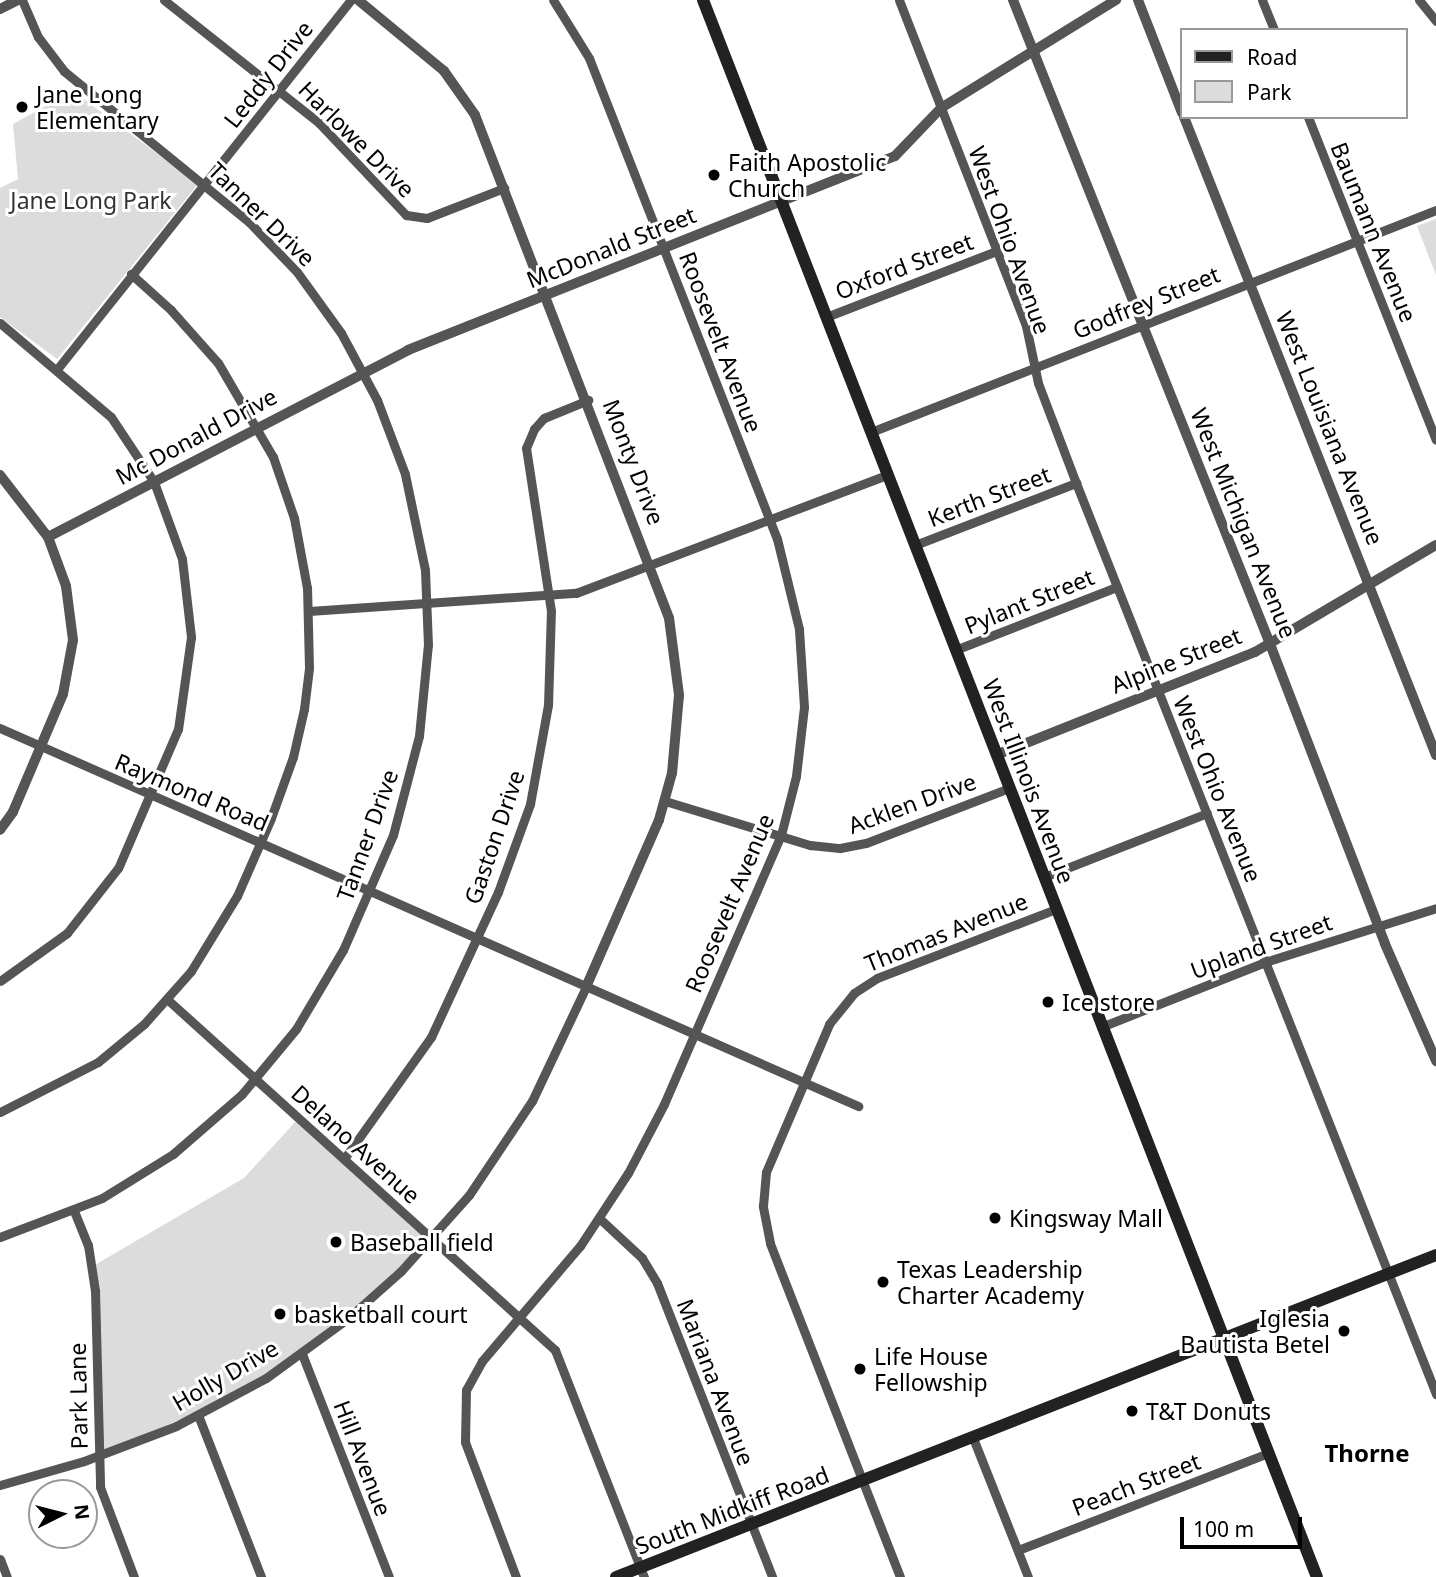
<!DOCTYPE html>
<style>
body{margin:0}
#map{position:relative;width:1436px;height:1577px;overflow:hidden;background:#fff;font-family:"Noto Sans",sans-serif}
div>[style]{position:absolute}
.green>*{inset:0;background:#dcdcdc}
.minor>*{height:9px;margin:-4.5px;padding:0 4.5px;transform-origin:4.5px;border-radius:4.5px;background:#555}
.tertiary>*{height:10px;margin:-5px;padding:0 5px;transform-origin:5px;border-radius:5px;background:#555}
.secondary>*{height:12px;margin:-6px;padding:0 6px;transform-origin:6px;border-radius:6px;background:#222}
.dots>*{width:19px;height:19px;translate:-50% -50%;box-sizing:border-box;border:4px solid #fff;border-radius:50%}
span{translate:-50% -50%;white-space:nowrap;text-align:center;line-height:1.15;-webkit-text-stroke:6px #fff;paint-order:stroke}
.street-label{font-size:23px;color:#000}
.poi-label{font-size:23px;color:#000}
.left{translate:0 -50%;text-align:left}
.right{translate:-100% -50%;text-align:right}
.park-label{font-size:23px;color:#333}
.neighbourhood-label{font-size:24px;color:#000;font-weight:700}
.legend{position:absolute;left:1180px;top:28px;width:228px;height:91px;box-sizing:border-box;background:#fff;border:2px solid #999;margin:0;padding:9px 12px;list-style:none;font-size:21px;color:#000}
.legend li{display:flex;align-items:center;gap:14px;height:35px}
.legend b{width:35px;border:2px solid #999}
.north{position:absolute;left:28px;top:1479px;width:70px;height:70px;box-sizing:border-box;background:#fff;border:2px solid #999;border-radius:50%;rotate:84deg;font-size:19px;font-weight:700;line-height:28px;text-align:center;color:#000}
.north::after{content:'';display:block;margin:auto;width:24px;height:32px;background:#000;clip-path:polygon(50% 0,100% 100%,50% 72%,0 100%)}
.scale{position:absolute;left:1180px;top:1517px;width:122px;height:32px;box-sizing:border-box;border:4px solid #000;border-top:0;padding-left:9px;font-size:21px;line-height:24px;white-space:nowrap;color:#000;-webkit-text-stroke:5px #fff;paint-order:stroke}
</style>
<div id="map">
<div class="green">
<div style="clip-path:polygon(73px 91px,198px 184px,57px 359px,0 317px,0 188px,18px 179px,13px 124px)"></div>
<div style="clip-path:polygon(1436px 219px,1436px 275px,1417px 226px)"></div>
<div style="clip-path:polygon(298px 1119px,433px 1238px,370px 1300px,240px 1393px,99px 1455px,93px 1266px,244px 1178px)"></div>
</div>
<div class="minor">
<div style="left:164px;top:0;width:198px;rotate:38.4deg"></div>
<div style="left:319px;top:123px;width:127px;rotate:46.6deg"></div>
<div style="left:406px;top:215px;width:21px;rotate:8deg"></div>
<div style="left:427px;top:218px;width:83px;rotate:-21.3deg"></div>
<div style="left:899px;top:0;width:350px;rotate:68.7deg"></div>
<div style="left:1026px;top:326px;width:58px;rotate:78.1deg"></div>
<div style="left:1038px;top:383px;width:107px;rotate:69.2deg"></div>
<div style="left:1076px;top:483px;width:980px;rotate:68.44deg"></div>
<div style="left:1262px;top:0;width:32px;rotate:68deg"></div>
<div style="left:1419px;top:0;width:27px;rotate:51deg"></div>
<div style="left:1308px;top:117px;width:347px;rotate:68.4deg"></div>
<div style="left:826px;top:317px;width:182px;rotate:-21.2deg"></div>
<div style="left:0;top:323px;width:145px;rotate:40.3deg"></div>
<div style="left:111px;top:417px;width:78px;rotate:56.5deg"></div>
<div style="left:154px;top:482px;width:82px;rotate:70deg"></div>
<div style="left:182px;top:559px;width:79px;rotate:83.4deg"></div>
<div style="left:191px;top:637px;width:93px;rotate:98deg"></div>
<div style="left:178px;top:729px;width:151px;rotate:113.3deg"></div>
<div style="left:118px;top:868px;width:83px;rotate:128.1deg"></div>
<div style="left:67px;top:933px;width:82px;rotate:144.4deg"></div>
<div style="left:58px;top:368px;width:470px;rotate:-51.5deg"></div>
<div style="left:871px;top:432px;width:607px;rotate:-21.45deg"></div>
<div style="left:915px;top:545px;width:173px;rotate:-21.1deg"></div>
<div style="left:309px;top:611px;width:268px;rotate:-3.9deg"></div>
<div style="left:576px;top:593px;width:333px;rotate:-20.8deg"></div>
<div style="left:955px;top:650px;width:174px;rotate:-21.3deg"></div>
<div style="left:0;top:728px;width:938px;rotate:23.78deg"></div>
<div style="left:665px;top:801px;width:152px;rotate:16.9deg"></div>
<div style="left:810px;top:845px;width:30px;rotate:6deg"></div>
<div style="left:840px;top:848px;width:26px;rotate:-11deg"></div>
<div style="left:866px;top:843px;width:153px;rotate:-21deg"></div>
<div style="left:1044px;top:877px;width:175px;rotate:-21.4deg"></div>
<div style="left:168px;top:1000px;width:522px;rotate:42.13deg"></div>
<div style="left:555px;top:1350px;width:244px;rotate:68.6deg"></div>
<div style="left:1101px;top:1027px;width:176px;rotate:-21.6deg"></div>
<div style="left:1265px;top:962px;width:179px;rotate:-17.5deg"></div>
<div style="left:0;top:1112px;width:110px;rotate:-27deg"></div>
<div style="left:98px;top:1062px;width:60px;rotate:-39.6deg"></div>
<div style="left:144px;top:1024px;width:71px;rotate:-48.4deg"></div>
<div style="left:191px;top:971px;width:88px;rotate:-58.5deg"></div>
<div style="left:237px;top:896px;width:85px;rotate:-66.4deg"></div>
<div style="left:271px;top:818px;width:65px;rotate:-70.2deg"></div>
<div style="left:293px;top:757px;width:49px;rotate:-77.1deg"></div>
<div style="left:304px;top:709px;width:41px;rotate:-83deg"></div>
<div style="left:309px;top:668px;width:80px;rotate:-91.4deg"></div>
<div style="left:307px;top:588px;width:71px;rotate:-100.5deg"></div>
<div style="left:294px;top:518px;width:65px;rotate:-109deg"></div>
<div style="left:273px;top:457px;width:109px;rotate:-120.3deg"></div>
<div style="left:218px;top:363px;width:71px;rotate:-131.6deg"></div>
<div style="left:171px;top:310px;width:54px;rotate:-138deg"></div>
<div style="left:344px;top:1159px;width:150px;rotate:-54.5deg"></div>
<div style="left:431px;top:1037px;width:160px;rotate:-65.2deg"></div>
<div style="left:498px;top:892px;width:94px;rotate:-70deg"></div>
<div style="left:530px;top:804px;width:101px;rotate:-79.7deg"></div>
<div style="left:548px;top:705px;width:94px;rotate:-88.2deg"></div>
<div style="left:551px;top:611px;width:165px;rotate:-98.7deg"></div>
<div style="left:526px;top:448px;width:21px;rotate:-67deg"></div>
<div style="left:534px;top:429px;width:15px;rotate:-48deg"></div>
<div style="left:544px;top:418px;width:48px;rotate:-22.2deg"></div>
<div style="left:74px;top:1211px;width:37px;rotate:68deg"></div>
<div style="left:88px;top:1245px;width:47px;rotate:81.3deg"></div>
<div style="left:95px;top:1291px;width:196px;rotate:88.5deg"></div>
<div style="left:100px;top:1487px;width:96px;rotate:69.3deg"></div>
<div style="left:599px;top:1218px;width:59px;rotate:42.9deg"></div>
<div style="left:642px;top:1258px;width:29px;rotate:59deg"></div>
<div style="left:657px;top:1283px;width:316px;rotate:68.6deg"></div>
<div style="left:0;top:1237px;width:109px;rotate:-20.9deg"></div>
<div style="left:102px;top:1198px;width:84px;rotate:-31.8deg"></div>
<div style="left:173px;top:1154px;width:91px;rotate:-41deg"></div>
<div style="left:242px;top:1094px;width:85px;rotate:-50.3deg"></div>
<div style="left:296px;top:1029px;width:92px;rotate:-59.3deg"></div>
<div style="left:343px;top:950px;width:125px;rotate:-66.5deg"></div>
<div style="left:393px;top:835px;width:102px;rotate:-75.3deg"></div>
<div style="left:419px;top:736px;width:91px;rotate:-84.4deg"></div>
<div style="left:428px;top:645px;width:75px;rotate:-92.3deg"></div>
<div style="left:425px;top:570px;width:98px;rotate:-101.8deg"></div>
<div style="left:405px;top:474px;width:79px;rotate:-110.7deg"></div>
<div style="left:377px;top:400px;width:76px;rotate:-118.2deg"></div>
<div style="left:341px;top:333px;width:75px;rotate:-125.8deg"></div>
<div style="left:297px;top:272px;width:69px;rotate:-133.8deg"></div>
<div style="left:249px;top:222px;width:239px;rotate:-140.8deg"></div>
<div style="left:64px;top:71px;width:43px;rotate:-127.4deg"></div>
<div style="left:38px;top:37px;width:40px;rotate:-113.4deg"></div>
<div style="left:302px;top:1354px;width:239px;rotate:68.7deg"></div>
<div style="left:198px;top:1415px;width:174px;rotate:68.7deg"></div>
<div style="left:973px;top:1438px;width:149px;rotate:68.4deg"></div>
<div style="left:0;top:1485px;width:87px;rotate:-15.9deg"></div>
<div style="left:84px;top:1461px;width:98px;rotate:-20.8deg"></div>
<div style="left:176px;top:1426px;width:102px;rotate:-28.1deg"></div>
<div style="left:266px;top:1378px;width:100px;rotate:-36.1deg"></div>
<div style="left:347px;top:1319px;width:72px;rotate:-41.6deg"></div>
<div style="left:401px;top:1271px;width:102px;rotate:-48.2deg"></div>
<div style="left:469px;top:1195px;width:113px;rotate:-56.2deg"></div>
<div style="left:532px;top:1101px;width:126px;rotate:-64.7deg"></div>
<div style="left:1018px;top:1550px;width:268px;rotate:-21.2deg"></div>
<div style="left:0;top:1559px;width:19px;rotate:69deg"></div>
<div style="left:516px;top:1577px;width:144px;rotate:-110.7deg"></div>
<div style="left:465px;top:1442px;width:52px;rotate:-88.9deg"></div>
<div style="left:466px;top:1390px;width:33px;rotate:-61deg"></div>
<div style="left:482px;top:1361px;width:151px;rotate:-49.6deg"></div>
<div style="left:580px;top:1246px;width:87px;rotate:-56.7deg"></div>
<div style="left:628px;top:1173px;width:78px;rotate:-62.4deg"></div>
<div style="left:664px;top:1104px;width:293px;rotate:-66.5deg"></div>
<div style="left:781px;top:835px;width:61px;rotate:-75.7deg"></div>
<div style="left:796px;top:776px;width:69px;rotate:-83.4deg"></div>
<div style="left:804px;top:707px;width:78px;rotate:-93.7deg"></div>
<div style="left:799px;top:629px;width:93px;rotate:-103.7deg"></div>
<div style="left:777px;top:539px;width:516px;rotate:-111.35deg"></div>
<div style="left:589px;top:58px;width:68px;rotate:-121.8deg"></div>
<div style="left:900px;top:1577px;width:358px;rotate:-111.3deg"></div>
<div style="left:770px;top:1243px;width:38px;rotate:-101deg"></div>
<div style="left:763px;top:1206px;width:34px;rotate:-85deg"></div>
<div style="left:766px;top:1172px;width:161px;rotate:-66.9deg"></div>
<div style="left:829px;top:1024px;width:40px;rotate:-51deg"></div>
<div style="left:854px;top:993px;width:27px;rotate:-33deg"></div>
<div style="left:877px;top:978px;width:192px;rotate:-21.1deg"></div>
</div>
<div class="tertiary">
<div style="left:358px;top:0;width:112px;rotate:39.5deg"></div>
<div style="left:444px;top:71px;width:54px;rotate:54.8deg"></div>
<div style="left:475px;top:115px;width:539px;rotate:68.91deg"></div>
<div style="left:669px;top:618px;width:78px;rotate:82.6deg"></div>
<div style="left:679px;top:695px;width:78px;rotate:95.1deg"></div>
<div style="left:672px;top:773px;width:49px;rotate:105.5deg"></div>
<div style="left:659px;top:820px;width:182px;rotate:113.6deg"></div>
<div style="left:1013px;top:0;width:693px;rotate:68.24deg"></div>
<div style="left:1270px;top:644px;width:321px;rotate:69deg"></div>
<div style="left:1385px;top:944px;width:128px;rotate:66.4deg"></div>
<div style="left:1138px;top:0;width:121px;rotate:68.7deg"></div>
<div style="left:0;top:9px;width:20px;rotate:-27deg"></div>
<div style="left:1184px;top:117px;width:686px;rotate:68.45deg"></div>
<div style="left:0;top:475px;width:78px;rotate:52.3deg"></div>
<div style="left:48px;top:537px;width:52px;rotate:69.8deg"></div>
<div style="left:66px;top:586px;width:54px;rotate:82.6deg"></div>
<div style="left:73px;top:640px;width:55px;rotate:100.5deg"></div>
<div style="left:63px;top:694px;width:128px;rotate:113deg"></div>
<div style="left:13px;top:812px;width:22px;rotate:126deg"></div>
<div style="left:48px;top:537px;width:406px;rotate:-27.4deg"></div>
<div style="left:408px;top:350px;width:524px;rotate:-21.72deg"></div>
<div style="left:895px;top:156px;width:66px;rotate:-46.2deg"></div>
<div style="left:941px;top:108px;width:206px;rotate:-31.7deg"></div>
<div style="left:996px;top:755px;width:279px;rotate:-21.7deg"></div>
<div style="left:1255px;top:652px;width:210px;rotate:-30.6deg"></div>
</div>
<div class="secondary">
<div style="left:703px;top:0;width:1692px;rotate:68.73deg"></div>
<div style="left:616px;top:1577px;width:881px;rotate:-21.44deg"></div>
</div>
<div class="dots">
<div style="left:22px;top:107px;background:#000"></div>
<div style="left:714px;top:175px;background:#000"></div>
<div style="left:1048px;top:1002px;background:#000"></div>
<div style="left:995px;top:1218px;background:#000"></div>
<div style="left:336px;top:1242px;background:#000"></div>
<div style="left:883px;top:1282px;background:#000"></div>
<div style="left:280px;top:1314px;background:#000"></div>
<div style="left:1344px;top:1331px;background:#000"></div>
<div style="left:860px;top:1369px;background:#000"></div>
<div style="left:1132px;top:1411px;background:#000"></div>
</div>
<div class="street-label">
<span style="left:268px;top:74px;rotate:-52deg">Leddy Drive</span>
<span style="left:357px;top:139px;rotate:45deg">Harlowe Drive</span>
<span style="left:262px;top:214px;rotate:44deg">Tanner Drive</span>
<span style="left:1374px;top:232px;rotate:68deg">Baumann Avenue</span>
<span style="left:1010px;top:240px;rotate:70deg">West Ohio Avenue</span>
<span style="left:611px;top:247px;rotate:-22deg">McDonald Street</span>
<span style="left:904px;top:266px;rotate:-21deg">Oxford Street</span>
<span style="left:1146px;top:302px;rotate:-22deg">Godfrey Street</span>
<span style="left:721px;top:342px;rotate:69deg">Roosevelt Avenue</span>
<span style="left:1330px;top:428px;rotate:68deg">West Louisiana Avenue</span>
<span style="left:196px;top:436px;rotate:-28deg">Mc Donald Drive</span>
<span style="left:634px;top:462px;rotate:69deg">Monty Drive</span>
<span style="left:989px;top:496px;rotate:-21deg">Kerth Street</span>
<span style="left:1244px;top:523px;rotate:68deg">West Michigan Avenue</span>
<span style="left:1029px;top:601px;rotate:-22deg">Pylant Street</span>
<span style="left:1176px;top:660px;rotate:-22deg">Alpine Street</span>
<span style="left:1029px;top:781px;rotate:69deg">West Illinois Avenue</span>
<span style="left:1218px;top:789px;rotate:68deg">West Ohio Avenue</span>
<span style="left:192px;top:792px;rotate:23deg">Raymond Road</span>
<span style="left:912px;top:803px;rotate:-20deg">Acklen Drive</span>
<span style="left:367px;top:835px;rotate:-70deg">Tanner Drive</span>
<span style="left:494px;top:837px;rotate:-71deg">Gaston Drive</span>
<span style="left:729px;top:903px;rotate:-67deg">Roosevelt Avenue</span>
<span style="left:946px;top:932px;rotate:-22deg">Thomas Avenue</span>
<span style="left:1261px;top:946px;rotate:-20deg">Upland Street</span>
<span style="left:356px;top:1144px;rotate:42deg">Delano Avenue</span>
<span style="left:225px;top:1375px;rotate:-30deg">Holly Drive</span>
<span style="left:716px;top:1382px;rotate:69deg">Mariana Avenue</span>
<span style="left:78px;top:1396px;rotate:-91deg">Park Lane</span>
<span style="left:363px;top:1458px;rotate:69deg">Hill Avenue</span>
<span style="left:1136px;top:1484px;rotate:-21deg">Peach Street</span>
<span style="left:732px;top:1510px;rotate:-21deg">South Midkiff Road</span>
</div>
<div class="poi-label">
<span class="left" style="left:36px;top:107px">Jane Long<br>Elementary</span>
<span class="left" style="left:728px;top:175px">Faith Apostolic<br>Church</span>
<span class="left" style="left:1062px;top:1002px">Ice store</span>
<span class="left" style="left:1009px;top:1218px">Kingsway Mall</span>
<span class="left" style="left:350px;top:1242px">Baseball field</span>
<span class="left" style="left:897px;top:1282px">Texas Leadership<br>Charter Academy</span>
<span class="left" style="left:294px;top:1314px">basketball court</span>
<span class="right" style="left:1330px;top:1331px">Iglesia<br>Bautista Betel</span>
<span class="left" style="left:874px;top:1369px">Life House<br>Fellowship</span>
<span class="left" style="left:1146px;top:1411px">T&amp;T Donuts</span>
</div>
<div class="park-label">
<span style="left:91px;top:200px">Jane Long Park</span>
</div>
<div class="neighbourhood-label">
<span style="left:1367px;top:1453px">Thorne</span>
</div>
<ul class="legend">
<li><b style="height:9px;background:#222"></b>Road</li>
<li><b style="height:19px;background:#dcdcdc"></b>Park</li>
</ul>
<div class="north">N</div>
<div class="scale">100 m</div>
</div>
